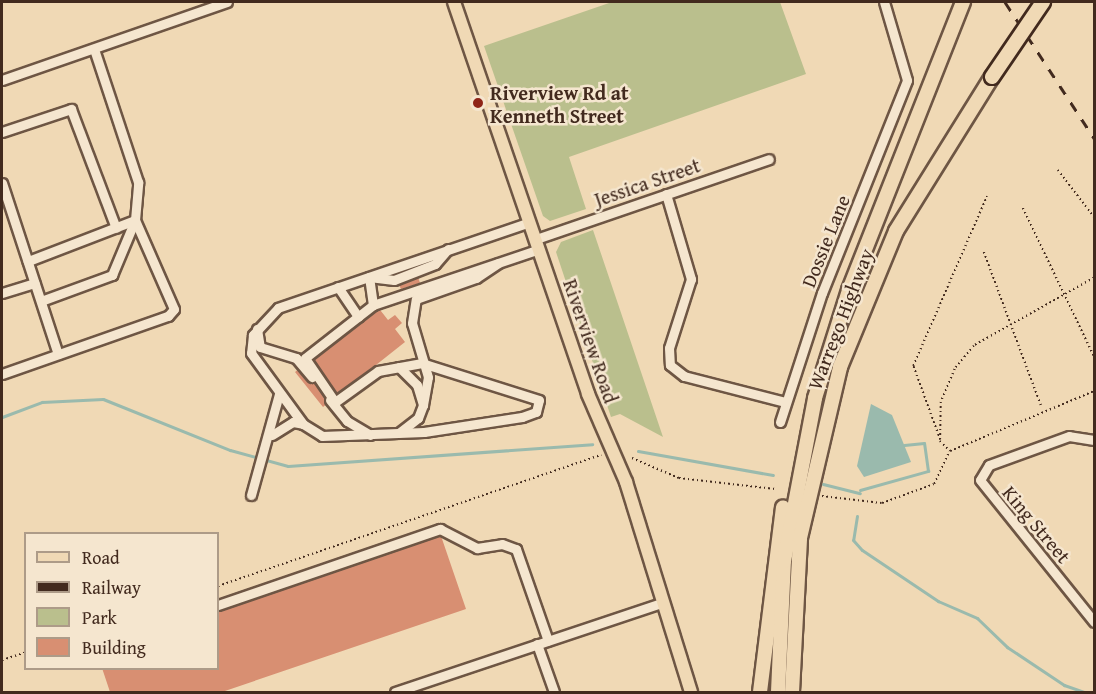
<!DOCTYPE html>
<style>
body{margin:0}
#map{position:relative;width:1096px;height:694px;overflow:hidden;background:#f0d9b5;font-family:"Gentium Book Plus",serif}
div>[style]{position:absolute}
.green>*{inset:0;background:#babf8d}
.water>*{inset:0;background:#9abaad}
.stream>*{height:3px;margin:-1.5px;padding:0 1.5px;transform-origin:1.5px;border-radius:1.5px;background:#9abaad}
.building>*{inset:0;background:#d88f72}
.path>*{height:1.5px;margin-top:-0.75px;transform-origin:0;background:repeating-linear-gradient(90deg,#422a1e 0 1.5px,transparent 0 4.5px)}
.roads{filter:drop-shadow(2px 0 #6e5644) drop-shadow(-2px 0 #6e5644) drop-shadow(0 2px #6e5644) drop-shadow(0 -2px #6e5644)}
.minor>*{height:9px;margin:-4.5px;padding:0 4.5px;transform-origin:4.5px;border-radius:4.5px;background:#f5e6cf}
.major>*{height:12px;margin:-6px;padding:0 6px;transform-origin:6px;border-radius:6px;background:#f0d9b5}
.highway>*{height:14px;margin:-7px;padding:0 7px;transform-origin:7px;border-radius:7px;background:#f0d9b5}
.rail>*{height:3px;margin-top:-1.5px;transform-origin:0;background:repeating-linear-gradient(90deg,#422a1e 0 10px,transparent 0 20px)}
.bridges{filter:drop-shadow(2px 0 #422a1e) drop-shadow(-2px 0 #422a1e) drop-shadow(0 2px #422a1e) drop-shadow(0 -2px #422a1e)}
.highway-bridge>*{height:14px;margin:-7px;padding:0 7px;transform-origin:7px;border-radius:7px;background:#f0d9b5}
.dots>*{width:16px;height:16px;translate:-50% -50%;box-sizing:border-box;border:3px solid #f5e6cf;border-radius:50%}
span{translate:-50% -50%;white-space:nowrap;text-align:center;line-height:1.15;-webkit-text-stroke:5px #f5e6cf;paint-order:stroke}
.poi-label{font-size:20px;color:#422a1e;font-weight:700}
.left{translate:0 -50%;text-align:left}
.street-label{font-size:20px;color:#422a1e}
.frame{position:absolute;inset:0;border:3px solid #422a1e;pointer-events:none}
.legend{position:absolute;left:24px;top:532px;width:195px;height:138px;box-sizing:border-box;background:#f5e6cf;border:2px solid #ad9b88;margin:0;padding:8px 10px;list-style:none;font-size:18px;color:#422a1e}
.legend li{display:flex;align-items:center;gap:12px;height:30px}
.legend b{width:30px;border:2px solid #ad9b88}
</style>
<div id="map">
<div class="green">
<div style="clip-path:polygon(612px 2px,780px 2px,806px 74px,569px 157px,586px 209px,550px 221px,543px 216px,484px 46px)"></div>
<div style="clip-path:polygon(593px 230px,663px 437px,620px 414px,611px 417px,556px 252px,561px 242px)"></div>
</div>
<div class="water">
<div style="clip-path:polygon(871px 404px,892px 415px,911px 462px,864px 477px,857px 466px)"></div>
</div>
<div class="stream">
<div style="left:2px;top:417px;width:43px;rotate:-20.6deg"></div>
<div style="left:42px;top:402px;width:61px;rotate:-2.8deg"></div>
<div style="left:103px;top:399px;width:137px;rotate:21.9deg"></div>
<div style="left:230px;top:450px;width:60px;rotate:15.4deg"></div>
<div style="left:288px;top:466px;width:305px;rotate:-4.1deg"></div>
<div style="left:638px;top:451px;width:137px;rotate:10.1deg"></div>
<div style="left:823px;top:484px;width:38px;rotate:14deg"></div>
<div style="left:860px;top:490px;width:71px;rotate:-15.6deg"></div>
<div style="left:928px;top:471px;width:28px;rotate:-98deg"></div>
<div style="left:924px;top:443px;width:20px;rotate:174deg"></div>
<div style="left:857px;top:516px;width:24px;rotate:99deg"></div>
<div style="left:853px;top:540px;width:13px;rotate:48deg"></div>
<div style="left:862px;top:550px;width:92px;rotate:33.9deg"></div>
<div style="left:938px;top:601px;width:43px;rotate:23.6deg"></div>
<div style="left:977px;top:618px;width:42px;rotate:44deg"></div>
<div style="left:1007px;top:647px;width:69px;rotate:33.7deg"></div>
<div style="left:1064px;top:685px;width:21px;rotate:19deg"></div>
</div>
<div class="building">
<div style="clip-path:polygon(417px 274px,420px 283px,401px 289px,397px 281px)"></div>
<div style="clip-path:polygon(377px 306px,388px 320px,395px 315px,402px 323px,395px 329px,405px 342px,323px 407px,295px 372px)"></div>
<div style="clip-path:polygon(440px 533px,466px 609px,222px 692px,110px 692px,102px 668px,218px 668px,218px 609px)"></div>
</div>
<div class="path">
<div style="left:1058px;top:170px;width:59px;rotate:52.5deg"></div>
<div style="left:1023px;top:208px;width:164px;rotate:64.4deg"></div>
<div style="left:984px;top:252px;width:166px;rotate:69.6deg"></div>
<div style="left:1094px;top:278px;width:138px;rotate:150.5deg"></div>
<div style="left:974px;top:346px;width:30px;rotate:130deg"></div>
<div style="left:955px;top:369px;width:36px;rotate:113deg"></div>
<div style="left:941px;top:402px;width:39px;rotate:91deg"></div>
<div style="left:940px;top:441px;width:14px;rotate:45deg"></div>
<div style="left:950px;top:451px;width:156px;rotate:-22.6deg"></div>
<div style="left:940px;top:440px;width:79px;rotate:-110deg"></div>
<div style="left:913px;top:366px;width:185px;rotate:-66.5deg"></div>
<div style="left:632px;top:458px;width:51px;rotate:23.1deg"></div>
<div style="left:679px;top:478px;width:97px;rotate:6.5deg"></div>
<div style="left:822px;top:496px;width:60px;rotate:6.7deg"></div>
<div style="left:882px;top:503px;width:55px;rotate:-20.1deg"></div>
<div style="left:934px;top:484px;width:35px;rotate:-65deg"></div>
<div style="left:218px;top:586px;width:405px;rotate:-18.9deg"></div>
<div style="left:2px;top:660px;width:25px;rotate:-18deg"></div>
</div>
<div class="roads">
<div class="minor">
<div style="left:2px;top:80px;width:238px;rotate:-19.1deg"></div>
<div style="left:2px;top:132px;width:73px;rotate:-18.4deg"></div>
<div style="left:71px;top:109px;width:127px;rotate:69.3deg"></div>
<div style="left:2px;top:183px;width:180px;rotate:71.9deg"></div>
<div style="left:666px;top:194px;width:89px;rotate:73.6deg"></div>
<div style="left:691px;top:279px;width:72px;rotate:107.7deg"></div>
<div style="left:669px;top:348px;width:17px;rotate:87deg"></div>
<div style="left:670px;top:365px;width:18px;rotate:38deg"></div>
<div style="left:684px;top:376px;width:104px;rotate:14.4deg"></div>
<div style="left:530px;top:222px;width:266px;rotate:161.2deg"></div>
<div style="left:278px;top:308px;width:37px;rotate:133deg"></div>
<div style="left:253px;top:335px;width:18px;rotate:96deg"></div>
<div style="left:251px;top:353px;width:88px;rotate:53.8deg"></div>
<div style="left:303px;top:424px;width:22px;rotate:32deg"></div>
<div style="left:322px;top:436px;width:102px;rotate:-2.2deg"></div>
<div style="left:424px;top:432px;width:99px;rotate:-8.7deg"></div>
<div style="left:522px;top:417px;width:15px;rotate:-20deg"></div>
<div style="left:536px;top:412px;width:12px;rotate:-76deg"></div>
<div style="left:539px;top:400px;width:123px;rotate:-162.5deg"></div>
<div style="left:422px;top:363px;width:45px;rotate:169.7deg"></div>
<div style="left:378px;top:371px;width:53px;rotate:144.2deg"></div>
<div style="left:335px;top:402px;width:53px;rotate:-124.3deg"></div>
<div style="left:305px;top:358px;width:86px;rotate:-37.9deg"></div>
<div style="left:373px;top:305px;width:175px;rotate:-18.6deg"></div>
<div style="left:536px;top:239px;width:246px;rotate:-18.9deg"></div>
<div style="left:338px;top:287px;width:36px;rotate:56deg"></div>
<div style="left:2px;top:293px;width:34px;rotate:-17deg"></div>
<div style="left:41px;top:301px;width:76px;rotate:-20.1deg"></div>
<div style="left:112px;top:275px;width:60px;rotate:-67.3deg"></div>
<div style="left:135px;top:220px;width:38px;rotate:-85deg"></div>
<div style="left:138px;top:182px;width:140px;rotate:-108.3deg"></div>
<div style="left:373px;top:305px;width:28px;rotate:-98deg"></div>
<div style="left:369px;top:277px;width:25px;rotate:7deg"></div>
<div style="left:394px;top:280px;width:44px;rotate:-21.3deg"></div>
<div style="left:435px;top:264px;width:20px;rotate:-49deg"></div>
<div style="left:257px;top:329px;width:18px;rotate:81deg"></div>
<div style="left:260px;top:347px;width:38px;rotate:17deg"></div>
<div style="left:296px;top:358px;width:25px;rotate:50deg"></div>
<div style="left:399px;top:367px;width:25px;rotate:45deg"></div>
<div style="left:417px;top:385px;width:21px;rotate:73deg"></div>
<div style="left:423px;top:405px;width:14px;rotate:111deg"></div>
<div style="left:418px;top:418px;width:23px;rotate:142deg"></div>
<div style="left:2px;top:374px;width:176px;rotate:-19.3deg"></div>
<div style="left:168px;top:316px;width:9px;rotate:-49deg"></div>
<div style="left:174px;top:309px;width:97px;rotate:-113.7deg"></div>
<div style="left:135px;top:220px;width:115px;rotate:159deg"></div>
<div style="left:330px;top:400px;width:27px;rotate:51deg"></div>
<div style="left:347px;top:421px;width:27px;rotate:31deg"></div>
<div style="left:423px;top:405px;width:28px;rotate:-80deg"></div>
<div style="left:428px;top:377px;width:56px;rotate:-106.5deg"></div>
<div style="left:412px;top:323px;width:24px;rotate:-81deg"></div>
<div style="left:416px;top:299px;width:64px;rotate:-19.3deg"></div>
<div style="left:476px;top:278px;width:27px;rotate:-34deg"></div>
<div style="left:780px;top:422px;width:136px;rotate:-72deg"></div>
<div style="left:822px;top:293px;width:229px;rotate:-68.2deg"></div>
<div style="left:907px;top:80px;width:81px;rotate:-106.4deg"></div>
<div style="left:272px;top:435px;width:25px;rotate:-32deg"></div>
<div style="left:293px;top:422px;width:10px;rotate:11deg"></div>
<div style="left:1094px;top:440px;width:25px;rotate:-171deg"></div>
<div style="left:1069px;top:436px;width:85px;rotate:160.1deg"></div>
<div style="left:989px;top:465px;width:17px;rotate:121deg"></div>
<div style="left:980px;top:480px;width:182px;rotate:51.2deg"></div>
<div style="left:251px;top:495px;width:105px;rotate:-74.5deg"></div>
<div style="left:218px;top:605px;width:235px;rotate:-18.9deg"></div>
<div style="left:440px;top:529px;width:42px;rotate:27.2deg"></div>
<div style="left:477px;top:548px;width:25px;rotate:-9deg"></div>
<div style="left:502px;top:544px;width:15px;rotate:20deg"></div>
<div style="left:516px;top:549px;width:97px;rotate:70.8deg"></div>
<div style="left:537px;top:644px;width:51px;rotate:70.5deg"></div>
<div style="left:395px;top:692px;width:280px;rotate:-18.5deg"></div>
</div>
<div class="major">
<div style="left:454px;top:2px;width:414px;rotate:71.1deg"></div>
<div style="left:588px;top:394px;width:96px;rotate:66.6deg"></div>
<div style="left:626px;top:482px;width:220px;rotate:72.8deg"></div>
</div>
<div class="highway">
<div style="left:760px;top:692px;width:186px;rotate:-82.9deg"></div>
<div style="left:778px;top:692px;width:131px;rotate:-87.4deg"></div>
<div style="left:784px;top:561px;width:166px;rotate:-79.2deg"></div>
<div style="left:815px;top:398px;width:113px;rotate:-72.5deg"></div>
<div style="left:849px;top:290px;width:310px;rotate:-68.4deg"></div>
<div style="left:792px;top:692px;width:154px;rotate:-87deg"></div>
<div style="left:800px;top:538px;width:176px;rotate:-76.8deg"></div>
<div style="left:840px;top:367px;width:147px;rotate:-67.6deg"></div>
<div style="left:896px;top:231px;width:181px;rotate:-58.1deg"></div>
</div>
</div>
<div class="rail">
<div style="left:1005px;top:2px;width:163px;rotate:56.8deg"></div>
</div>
<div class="bridges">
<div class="highway-bridge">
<div style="left:992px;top:77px;width:91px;rotate:-55.8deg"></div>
</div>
</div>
<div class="dots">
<div style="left:478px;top:103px;background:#8f2418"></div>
</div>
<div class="poi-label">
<span class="left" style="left:490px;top:104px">Riverview Rd at<br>Kenneth Street</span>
</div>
<div class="street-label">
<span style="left:647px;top:182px;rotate:-19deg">Jessica Street</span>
<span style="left:825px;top:241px;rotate:-68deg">Dossie Lane</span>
<span style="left:840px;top:319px;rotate:-69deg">Warrego Highway</span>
<span style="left:591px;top:341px;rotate:71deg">Riverview Road</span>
<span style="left:1037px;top:524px;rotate:50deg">King Street</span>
</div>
<div class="frame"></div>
<ul class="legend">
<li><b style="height:8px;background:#f0d9b5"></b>Road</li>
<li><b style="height:8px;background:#422a1e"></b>Railway</li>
<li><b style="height:16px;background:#babf8d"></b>Park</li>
<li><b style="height:16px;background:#d88f72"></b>Building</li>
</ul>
</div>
